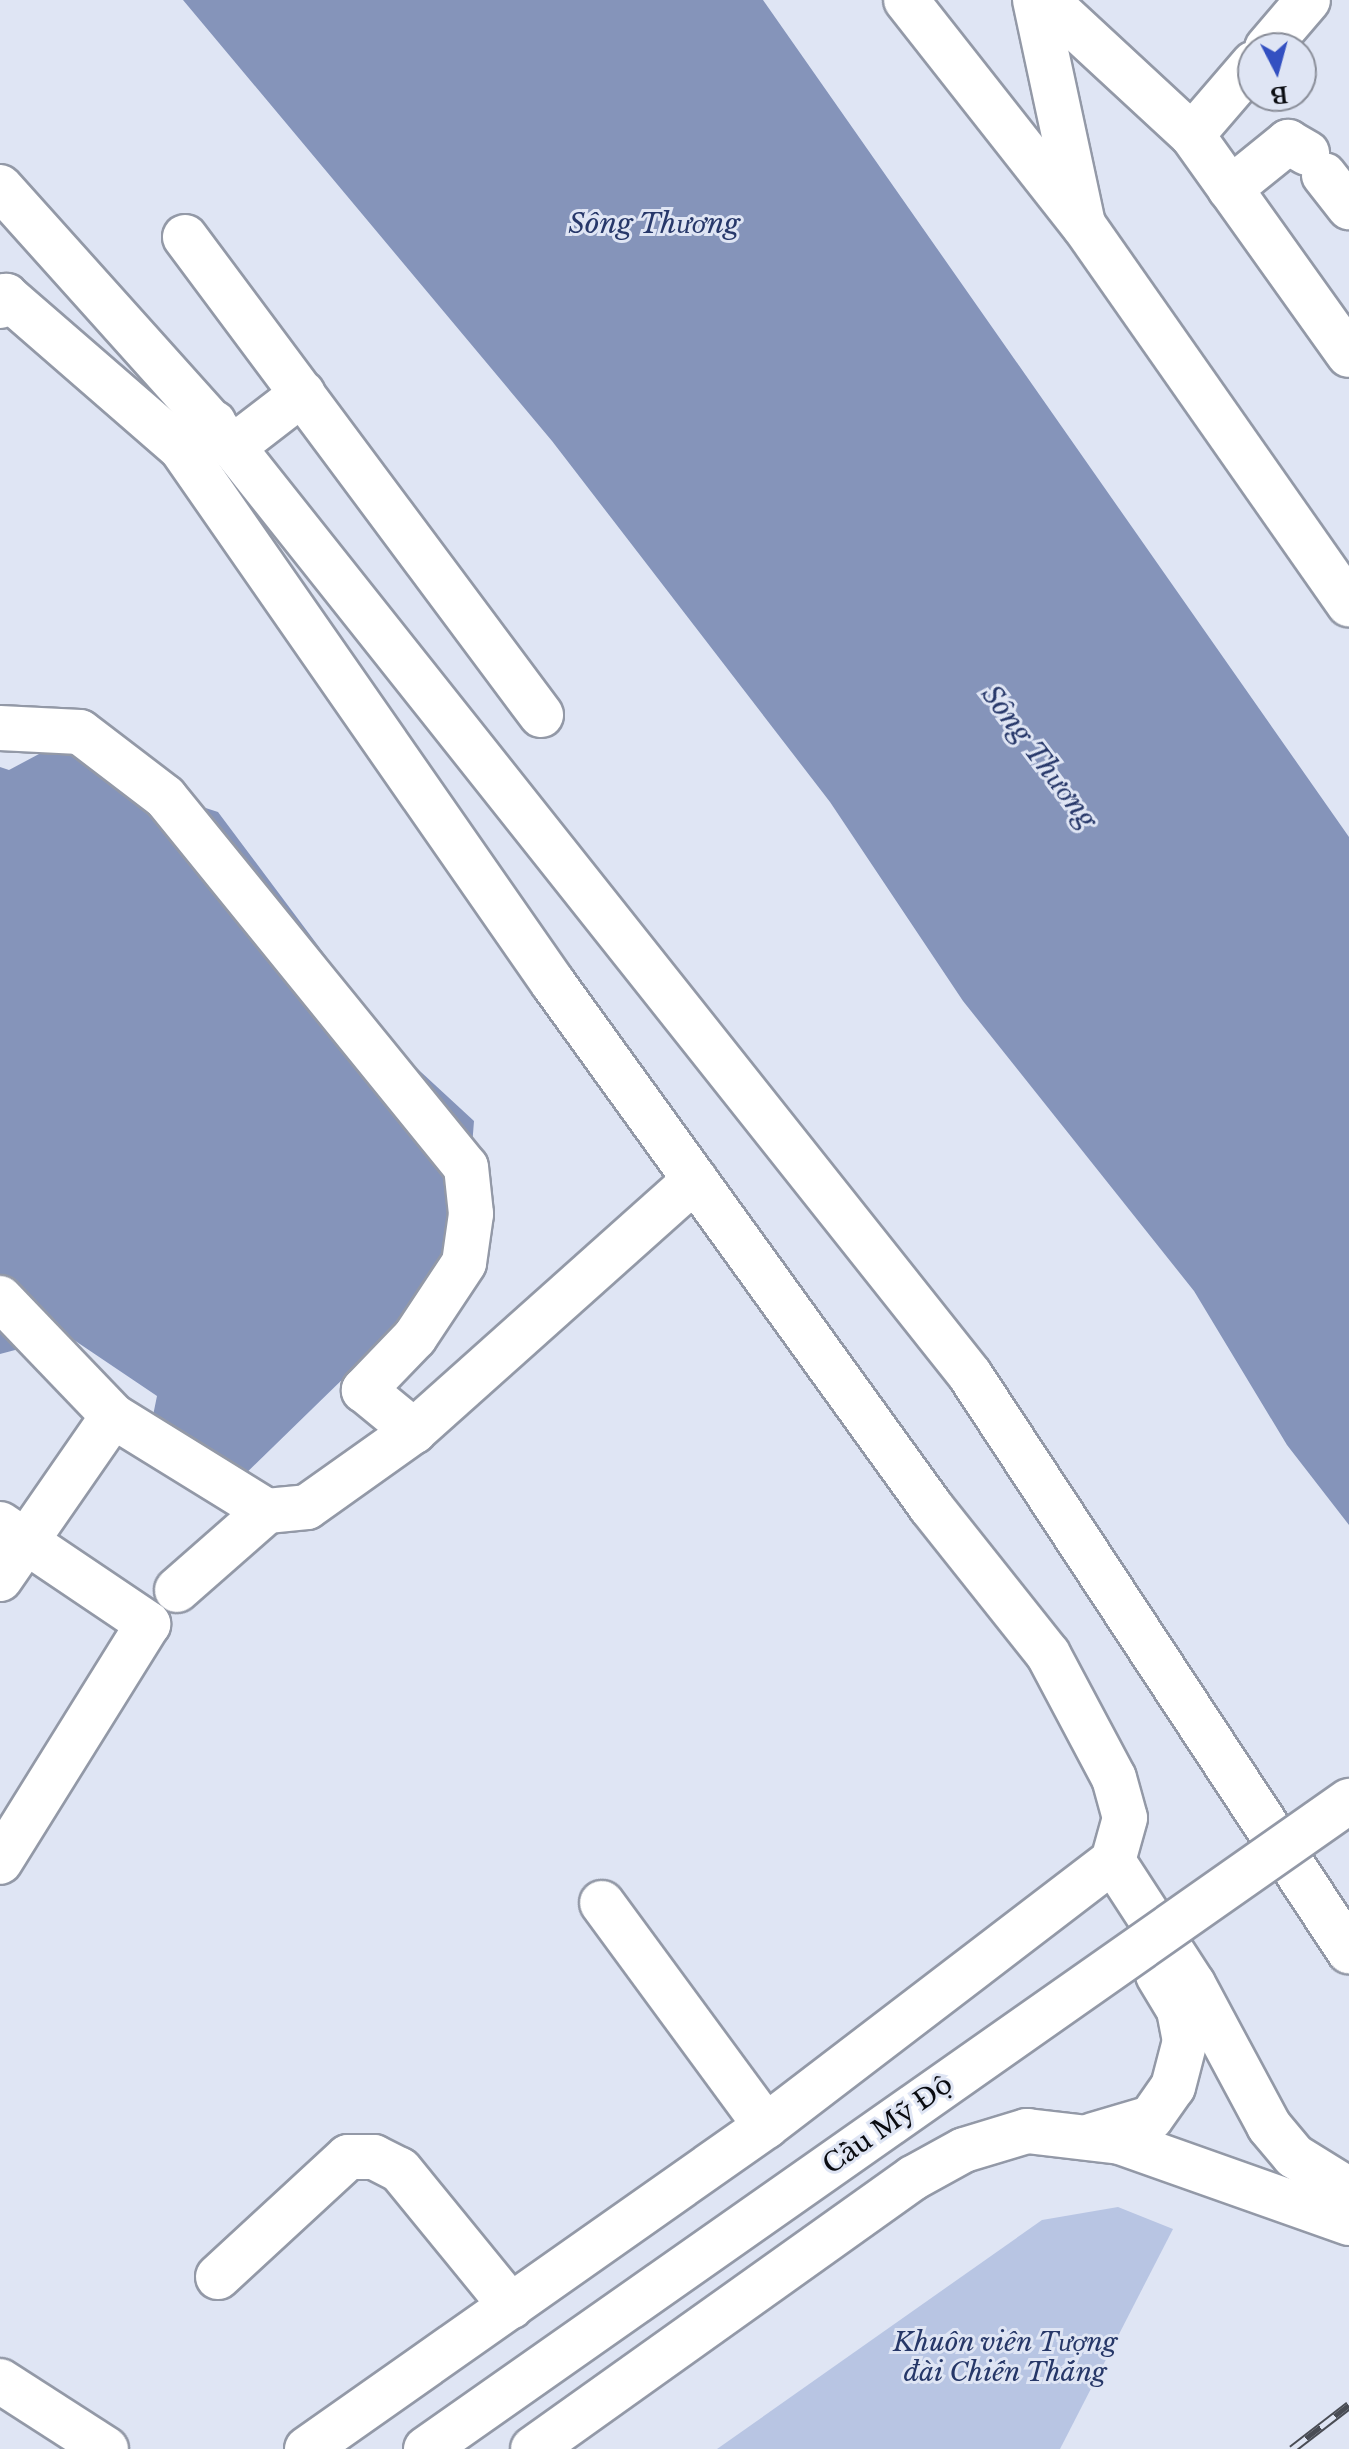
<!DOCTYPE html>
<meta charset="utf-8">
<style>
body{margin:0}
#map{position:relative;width:1349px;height:2449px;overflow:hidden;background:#dfe5f4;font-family:"Libre Baskerville",serif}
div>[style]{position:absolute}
.green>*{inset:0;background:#b8c5e3}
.water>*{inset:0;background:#8594ba}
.roads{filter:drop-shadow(2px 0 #9399a7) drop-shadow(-2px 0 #9399a7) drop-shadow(0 2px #9399a7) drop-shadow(0 -2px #9399a7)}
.minor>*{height:44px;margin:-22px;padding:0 22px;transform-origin:22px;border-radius:22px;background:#fff}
.major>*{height:44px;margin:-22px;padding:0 22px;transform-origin:22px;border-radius:22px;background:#fff}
.rail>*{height:9px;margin-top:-4.5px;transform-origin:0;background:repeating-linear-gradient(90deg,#dfe5f4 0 18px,#494c54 0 36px);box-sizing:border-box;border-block:2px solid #494c54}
.bridges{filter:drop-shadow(2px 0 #9399a7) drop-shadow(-2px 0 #9399a7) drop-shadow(0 2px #9399a7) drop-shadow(0 -2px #9399a7)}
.major-bridge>*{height:44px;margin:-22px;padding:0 22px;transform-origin:22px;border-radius:22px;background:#fff}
span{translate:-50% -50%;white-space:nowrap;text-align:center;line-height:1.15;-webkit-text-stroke:6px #dfe5f4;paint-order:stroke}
.street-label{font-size:26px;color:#0a0c11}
.park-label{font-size:26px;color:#263768;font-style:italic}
.water-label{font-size:28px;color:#27386a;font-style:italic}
.north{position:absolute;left:1237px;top:32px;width:80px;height:80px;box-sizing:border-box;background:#dfe5f4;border:2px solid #8a8e99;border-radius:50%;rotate:174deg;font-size:22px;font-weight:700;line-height:32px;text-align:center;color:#0a0c11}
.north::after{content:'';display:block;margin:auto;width:28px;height:36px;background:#3350c1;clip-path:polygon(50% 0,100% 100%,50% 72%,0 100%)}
</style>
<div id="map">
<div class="green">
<div style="clip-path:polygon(1118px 2207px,1173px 2229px,1060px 2449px,717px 2449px,1042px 2220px)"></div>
</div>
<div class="water">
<div style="clip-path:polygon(183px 0,763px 0,1349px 837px,1349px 1525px,1287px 1445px,1194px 1291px,963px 1001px,830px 802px,552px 441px)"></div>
<div style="clip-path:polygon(69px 738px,98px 773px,218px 812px,328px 959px,323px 1023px,382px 1036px,474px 1121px,463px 1262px,237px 1482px,149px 1435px,157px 1396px,68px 1336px,0 1354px,0 767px,9px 770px)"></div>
</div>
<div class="roads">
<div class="minor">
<div style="left:906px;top:0;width:288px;rotate:51.8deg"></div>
<div style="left:1084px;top:226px;width:462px;rotate:55deg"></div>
<div style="left:1035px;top:0;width:225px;rotate:77.9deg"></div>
<div style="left:1046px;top:0;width:199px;rotate:42.8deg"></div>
<div style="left:1192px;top:135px;width:94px;rotate:-49.3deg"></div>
<div style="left:1267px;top:48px;width:63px;rotate:-49.5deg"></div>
<div style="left:1192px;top:135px;width:270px;rotate:54.5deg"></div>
<div style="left:1324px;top:175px;width:41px;rotate:52deg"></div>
<div style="left:0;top:187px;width:349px;rotate:48.1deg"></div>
<div style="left:233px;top:447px;width:1185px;rotate:51.54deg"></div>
<div style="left:970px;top:1375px;width:690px;rotate:56.66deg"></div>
<div style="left:1230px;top:189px;width:75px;rotate:-39deg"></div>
<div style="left:1288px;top:142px;width:22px;rotate:30deg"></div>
<div style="left:185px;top:237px;width:596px;rotate:53.32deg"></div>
<div style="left:0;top:306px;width:12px;rotate:-59deg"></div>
<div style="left:6px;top:296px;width:232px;rotate:41deg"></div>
<div style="left:214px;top:423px;width:41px;rotate:142.9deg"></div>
<div style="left:181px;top:448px;width:652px;rotate:55.19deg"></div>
<div style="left:553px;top:983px;width:646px;rotate:54.19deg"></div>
<div style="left:931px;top:1507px;width:188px;rotate:51.5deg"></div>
<div style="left:1048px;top:1654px;width:140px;rotate:62deg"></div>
<div style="left:1114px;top:1778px;width:41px;rotate:74.6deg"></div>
<div style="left:1125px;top:1818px;width:45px;rotate:105.6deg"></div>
<div style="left:233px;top:447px;width:88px;rotate:-37.6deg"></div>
<div style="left:0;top:728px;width:80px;rotate:2.9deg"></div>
<div style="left:80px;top:732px;width:107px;rotate:37.4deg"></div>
<div style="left:165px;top:797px;width:477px;rotate:50.9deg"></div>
<div style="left:466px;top:1167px;width:47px;rotate:83.9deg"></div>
<div style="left:471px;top:1214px;width:49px;rotate:98.1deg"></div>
<div style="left:464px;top:1263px;width:89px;rotate:123.5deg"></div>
<div style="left:415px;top:1337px;width:74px;rotate:133.9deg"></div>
<div style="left:364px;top:1390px;width:65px;rotate:39.4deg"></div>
<div style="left:0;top:1298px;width:163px;rotate:46.2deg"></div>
<div style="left:113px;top:1416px;width:181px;rotate:31.7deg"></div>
<div style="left:267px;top:1511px;width:40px;rotate:-5.7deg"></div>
<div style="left:307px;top:1507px;width:131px;rotate:-35.4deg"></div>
<div style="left:414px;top:1431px;width:377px;rotate:-41.8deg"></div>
<div style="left:0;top:1524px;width:179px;rotate:34deg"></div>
<div style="left:148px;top:1624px;width:280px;rotate:121.9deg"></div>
<div style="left:0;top:1579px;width:198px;rotate:-55.3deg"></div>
<div style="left:177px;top:1590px;width:120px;rotate:-41.3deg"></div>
<div style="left:602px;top:1903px;width:277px;rotate:53.7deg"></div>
<div style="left:218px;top:2277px;width:177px;rotate:-42.7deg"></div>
<div style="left:348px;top:2157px;width:26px"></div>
<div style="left:374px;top:2157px;width:29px;rotate:27deg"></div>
<div style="left:400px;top:2170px;width:176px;rotate:50.8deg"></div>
</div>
<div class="major">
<div style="left:1093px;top:2135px;width:60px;rotate:-16.3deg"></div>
<div style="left:1151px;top:2118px;width:38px;rotate:-55deg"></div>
<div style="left:1173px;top:2087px;width:48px;rotate:-75.4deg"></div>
<div style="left:1185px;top:2041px;width:32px;rotate:-101deg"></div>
<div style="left:1179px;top:2010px;width:41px;rotate:-121deg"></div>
<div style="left:0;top:2381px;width:126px;rotate:32.7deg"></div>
<div style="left:307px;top:2449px;width:561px;rotate:-35.13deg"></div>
<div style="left:766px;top:2126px;width:437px;rotate:-37.4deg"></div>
<div style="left:1113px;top:1861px;width:147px;rotate:57deg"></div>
<div style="left:1193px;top:1984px;width:161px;rotate:61.8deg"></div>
<div style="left:1269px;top:2126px;width:39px;rotate:50deg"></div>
<div style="left:1294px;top:2156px;width:65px;rotate:31.7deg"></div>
<div style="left:533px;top:2449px;width:467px;rotate:-35.5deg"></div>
<div style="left:913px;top:2178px;width:58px;rotate:-28.8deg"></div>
<div style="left:964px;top:2150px;width:66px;rotate:-16.8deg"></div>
<div style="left:1027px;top:2131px;width:94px;rotate:6.7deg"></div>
<div style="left:1120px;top:2142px;width:243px;rotate:19.5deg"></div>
</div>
</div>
<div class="rail">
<div style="left:1292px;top:2449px;width:72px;rotate:-37.7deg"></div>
</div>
<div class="bridges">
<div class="major-bridge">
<div style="left:426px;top:2449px;width:1128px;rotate:-35.07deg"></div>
</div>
</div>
<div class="street-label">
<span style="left:888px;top:2125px;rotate:-35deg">Cầu Mỹ Độ</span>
</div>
<div class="park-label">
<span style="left:1005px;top:2358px">Khuôn viên Tượng<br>đài Chiến Thắng</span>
</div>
<div class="water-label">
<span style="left:654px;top:224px">Sông Thương</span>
<span style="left:1039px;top:757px;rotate:53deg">Sông Thương</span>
</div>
<div class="north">B</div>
</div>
